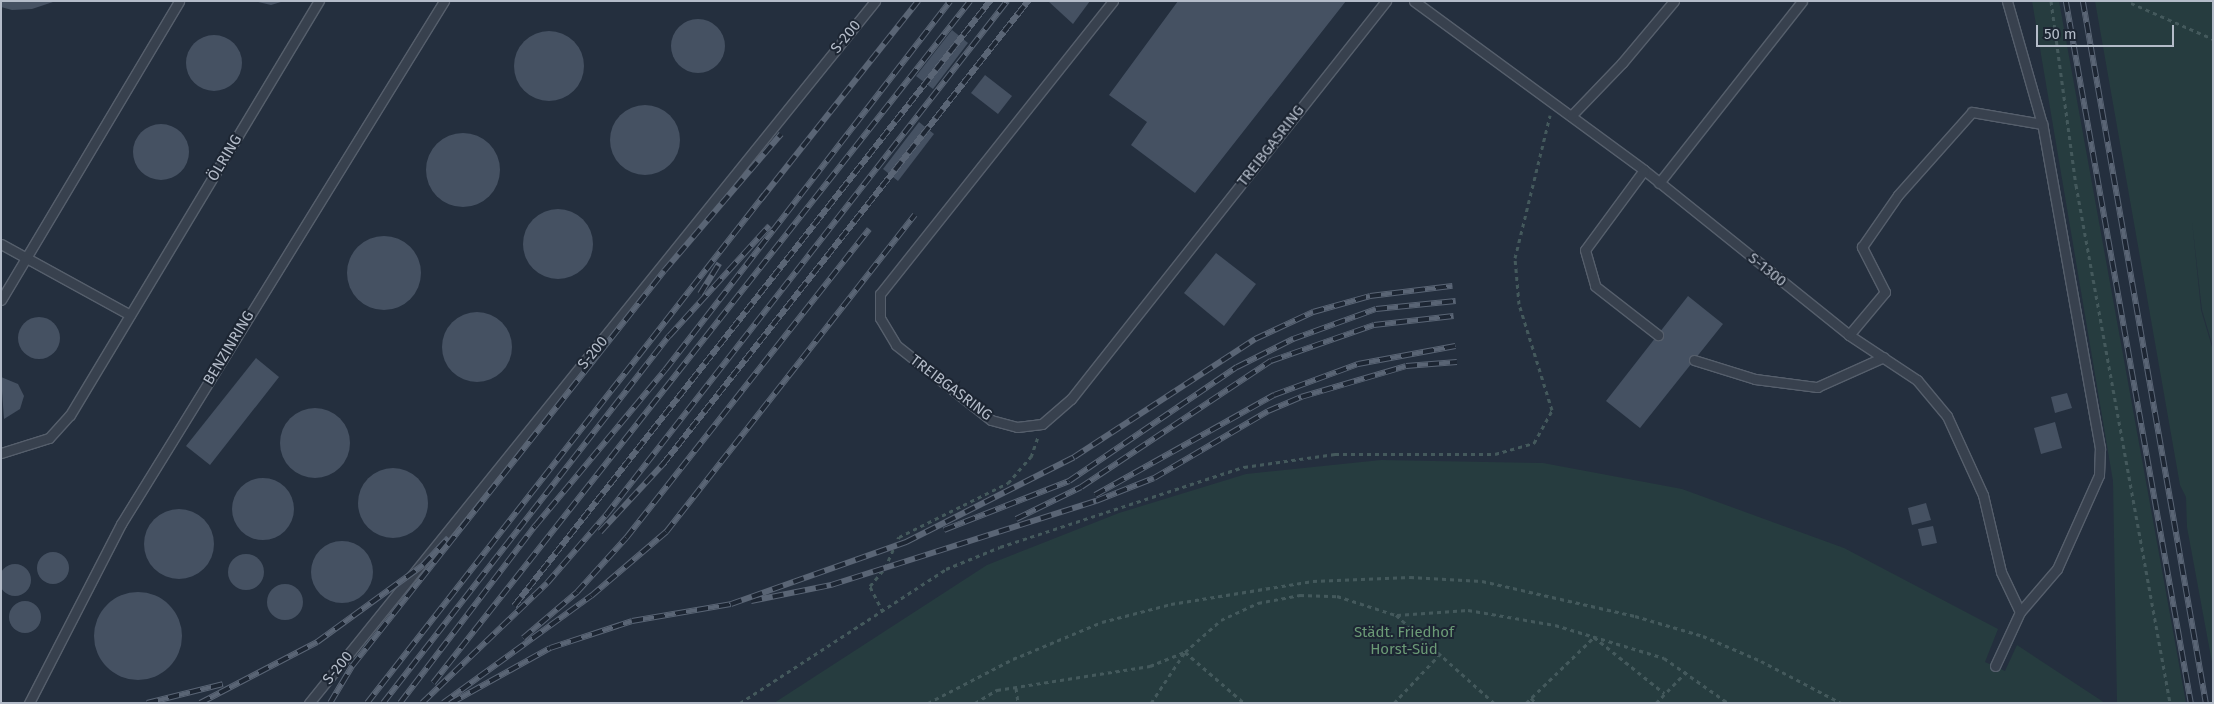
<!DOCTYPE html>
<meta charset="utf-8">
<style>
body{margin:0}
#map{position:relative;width:2214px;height:704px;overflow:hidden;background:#242f3e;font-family:"Fira Sans",sans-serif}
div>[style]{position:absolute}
.green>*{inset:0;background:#263c3f}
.building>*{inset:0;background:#455162}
.round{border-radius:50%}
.path>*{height:3px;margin-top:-1.5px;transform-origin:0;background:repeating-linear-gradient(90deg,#44595c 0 4px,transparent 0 8px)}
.roads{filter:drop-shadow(1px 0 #565f6c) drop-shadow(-1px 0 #565f6c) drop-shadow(0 1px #565f6c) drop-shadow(0 -1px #565f6c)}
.lane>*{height:9px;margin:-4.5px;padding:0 4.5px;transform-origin:4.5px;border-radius:4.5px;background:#38414e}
.rail>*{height:5.5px;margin-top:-2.75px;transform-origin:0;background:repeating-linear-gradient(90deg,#1d2633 0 11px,#5a6575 0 22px);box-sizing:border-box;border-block:1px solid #5a6575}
span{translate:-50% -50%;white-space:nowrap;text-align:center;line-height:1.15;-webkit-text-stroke:4px #1d2633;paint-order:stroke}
.street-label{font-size:15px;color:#b4bcc9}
.park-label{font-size:15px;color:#6b9a76}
.frame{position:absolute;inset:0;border:2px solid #b4bcc9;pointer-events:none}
.scale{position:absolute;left:2036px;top:25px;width:138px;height:22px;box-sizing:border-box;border:2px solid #b4bcc9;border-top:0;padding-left:6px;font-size:15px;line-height:18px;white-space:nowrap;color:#b4bcc9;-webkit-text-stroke:4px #1d2633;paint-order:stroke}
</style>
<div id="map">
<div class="green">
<div style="clip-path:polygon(2032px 1px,2059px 1px,2186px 703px,2117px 703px,2113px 481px)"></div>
<div style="clip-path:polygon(2095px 1px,2213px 1px,2213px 347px,2202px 310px,2192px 221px,2201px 310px,2213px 350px,2213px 668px,2187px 527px,2186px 497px,2180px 485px)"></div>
<div style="clip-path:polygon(1381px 460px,1543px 463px,1682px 489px,1844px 548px,1998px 629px,1985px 662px,2005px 671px,2017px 645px,2105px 703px,774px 703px,987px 565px,1119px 513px,1246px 474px)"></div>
</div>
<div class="building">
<div style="clip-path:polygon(1px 1px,53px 1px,53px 2px,32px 9px,12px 10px,1px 7px)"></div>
<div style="clip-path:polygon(254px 1px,281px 1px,281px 2px,271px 5px)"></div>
<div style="clip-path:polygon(1048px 1px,1090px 1px,1073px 24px)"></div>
<div style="clip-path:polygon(1178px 1px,1346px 1px,1195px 193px,1131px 145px,1147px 122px,1109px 95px)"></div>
<div class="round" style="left:671px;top:19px;width:54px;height:54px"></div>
<div style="clip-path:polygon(952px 30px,968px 43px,933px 89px,916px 76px)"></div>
<div class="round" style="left:514px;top:31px;width:70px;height:70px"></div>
<div class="round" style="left:186px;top:35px;width:56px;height:56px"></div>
<div style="clip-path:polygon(985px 75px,1012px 96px,998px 114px,971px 93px)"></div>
<div class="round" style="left:610px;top:105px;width:70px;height:70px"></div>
<div style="clip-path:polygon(919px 122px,934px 134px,898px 181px,883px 169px)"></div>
<div class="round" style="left:133px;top:124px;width:56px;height:56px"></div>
<div class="round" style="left:426px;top:133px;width:74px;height:74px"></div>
<div class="round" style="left:523px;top:209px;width:70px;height:70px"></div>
<div class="round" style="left:347px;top:236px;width:74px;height:74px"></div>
<div style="clip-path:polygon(1216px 253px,1256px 284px,1224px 326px,1184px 293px)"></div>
<div style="clip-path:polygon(1688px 296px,1723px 324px,1640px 428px,1606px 401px)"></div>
<div class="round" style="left:442px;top:312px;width:70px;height:70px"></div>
<div class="round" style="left:18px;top:317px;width:42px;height:42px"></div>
<div style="clip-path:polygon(256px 358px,279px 377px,210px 465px,186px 446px)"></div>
<div style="clip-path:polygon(1px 377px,18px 384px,24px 396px,20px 409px,4px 419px)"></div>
<div style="clip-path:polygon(2067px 393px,2072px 408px,2055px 413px,2051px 397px)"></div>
<div class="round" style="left:280px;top:408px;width:70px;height:70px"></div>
<div style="clip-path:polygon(2055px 422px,2062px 448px,2041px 454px,2034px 428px)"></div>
<div class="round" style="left:358px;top:468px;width:70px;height:70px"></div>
<div class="round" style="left:232px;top:478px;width:62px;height:62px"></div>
<div style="clip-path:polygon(1926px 503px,1931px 520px,1912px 525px,1908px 508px)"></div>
<div class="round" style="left:144px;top:509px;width:70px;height:70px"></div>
<div style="clip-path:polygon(1933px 526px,1937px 543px,1922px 546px,1918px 529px)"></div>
<div class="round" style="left:311px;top:541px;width:62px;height:62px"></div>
<div class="round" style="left:37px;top:552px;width:32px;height:32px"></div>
<div class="round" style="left:228px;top:554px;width:36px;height:36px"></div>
<div class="round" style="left:-1px;top:564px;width:32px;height:32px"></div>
<div class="round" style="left:267px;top:584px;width:36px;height:36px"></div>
<div class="round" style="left:94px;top:592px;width:88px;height:88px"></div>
<div class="round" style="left:9px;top:601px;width:32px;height:32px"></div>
</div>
<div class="path">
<div style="left:2051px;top:1px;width:186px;rotate:82.3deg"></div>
<div style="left:2076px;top:185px;width:526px;rotate:79.71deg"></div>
<div style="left:2131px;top:3px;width:90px;rotate:23.7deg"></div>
<div style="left:883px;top:612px;width:29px;rotate:-117deg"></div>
<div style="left:870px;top:586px;width:23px;rotate:-50deg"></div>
<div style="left:885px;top:568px;width:34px;rotate:-66deg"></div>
<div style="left:899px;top:537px;width:122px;rotate:-26.4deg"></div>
<div style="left:1008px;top:483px;width:35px;rotate:-49deg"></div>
<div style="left:1031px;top:457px;width:21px;rotate:-71deg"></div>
<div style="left:1397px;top:615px;width:71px;rotate:-4deg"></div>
<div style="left:1468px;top:610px;width:88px;rotate:9.8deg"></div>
<div style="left:1555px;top:625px;width:114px;rotate:16.8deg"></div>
<div style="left:1664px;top:658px;width:78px;rotate:35.1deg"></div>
<div style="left:1016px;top:688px;width:15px;rotate:82deg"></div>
<div style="left:1531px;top:698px;width:7px;rotate:45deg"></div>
<div style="left:740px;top:703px;width:246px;rotate:-33deg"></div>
<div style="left:946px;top:569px;width:58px;rotate:-22.2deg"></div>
<div style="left:1000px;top:547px;width:257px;rotate:-18.2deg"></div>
<div style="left:1244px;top:467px;width:92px;rotate:-8.1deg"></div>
<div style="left:1335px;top:454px;width:160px"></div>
<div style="left:1495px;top:454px;width:41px;rotate:-15.8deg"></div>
<div style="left:1534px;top:443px;width:38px;rotate:-61deg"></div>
<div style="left:1552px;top:410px;width:111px;rotate:-107.3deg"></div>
<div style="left:1519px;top:304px;width:46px;rotate:-95deg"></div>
<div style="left:1515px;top:258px;width:147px;rotate:-76.2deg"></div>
<div style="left:928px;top:703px;width:96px;rotate:-27.4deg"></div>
<div style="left:1013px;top:659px;width:96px;rotate:-22.6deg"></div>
<div style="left:1102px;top:622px;width:71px;rotate:-14.6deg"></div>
<div style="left:1171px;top:604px;width:144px;rotate:-9.2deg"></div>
<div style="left:1313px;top:581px;width:97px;rotate:-2.4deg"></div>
<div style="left:1410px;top:577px;width:72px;rotate:3.2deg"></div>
<div style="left:1482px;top:581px;width:157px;rotate:12.9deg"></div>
<div style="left:1635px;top:616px;width:71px;rotate:16.4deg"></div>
<div style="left:1703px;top:636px;width:63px;rotate:23.3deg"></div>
<div style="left:1761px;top:661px;width:90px;rotate:27.7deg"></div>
<div style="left:975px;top:703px;width:26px;rotate:-31deg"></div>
<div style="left:997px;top:690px;width:155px;rotate:-8.9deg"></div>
<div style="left:1150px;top:666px;width:38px;rotate:-22deg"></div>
<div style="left:1185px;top:652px;width:78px;rotate:40.8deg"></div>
<div style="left:1151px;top:703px;width:61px;rotate:-56.3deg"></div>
<div style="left:1185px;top:652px;width:48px;rotate:-41.6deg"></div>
<div style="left:1221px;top:620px;width:41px;rotate:-24.7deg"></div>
<div style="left:1258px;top:603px;width:43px;rotate:-10.8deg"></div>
<div style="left:1300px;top:595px;width:37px;rotate:2deg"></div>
<div style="left:1337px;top:596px;width:62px;rotate:17.9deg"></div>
<div style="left:1396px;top:615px;width:132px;rotate:41.9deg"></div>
<div style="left:1394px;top:703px;width:69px;rotate:-46.8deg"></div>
<div style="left:1526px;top:703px;width:95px;rotate:-44.1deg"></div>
<div style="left:1594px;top:637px;width:90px;rotate:38.7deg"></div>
<div style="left:1656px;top:703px;width:45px;rotate:-45.9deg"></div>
</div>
<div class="roads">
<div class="lane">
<div style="left:1113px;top:1px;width:374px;rotate:128.5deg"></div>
<div style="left:880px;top:294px;width:24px;rotate:90deg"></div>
<div style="left:880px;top:318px;width:31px;rotate:59deg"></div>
<div style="left:896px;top:345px;width:121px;rotate:38.3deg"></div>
<div style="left:991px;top:420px;width:27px;rotate:15deg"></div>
<div style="left:1017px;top:427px;width:25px;rotate:-7deg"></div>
<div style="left:1042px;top:424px;width:38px;rotate:-41deg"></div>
<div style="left:1071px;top:399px;width:508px;rotate:-51.64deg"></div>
<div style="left:1414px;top:1px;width:285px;rotate:36.3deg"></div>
<div style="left:1644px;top:170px;width:263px;rotate:38.8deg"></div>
<div style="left:1849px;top:335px;width:82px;rotate:33.5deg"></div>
<div style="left:1917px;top:380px;width:47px;rotate:50.2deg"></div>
<div style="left:1947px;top:416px;width:87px;rotate:65.5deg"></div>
<div style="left:1983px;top:495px;width:79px;rotate:76.8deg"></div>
<div style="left:2001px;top:572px;width:44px;rotate:64.6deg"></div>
<div style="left:1571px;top:116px;width:74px;rotate:-46.1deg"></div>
<div style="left:1622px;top:63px;width:81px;rotate:-50deg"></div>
<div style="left:1644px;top:170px;width:99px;rotate:126.4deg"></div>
<div style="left:1585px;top:250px;width:37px;rotate:74deg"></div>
<div style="left:1595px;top:286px;width:80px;rotate:37.9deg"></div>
<div style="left:1659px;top:183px;width:231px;rotate:-51.8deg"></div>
<div style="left:1px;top:244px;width:147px;rotate:28.8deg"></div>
<div style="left:1px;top:300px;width:348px;rotate:-59.2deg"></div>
<div style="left:1849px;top:335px;width:56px;rotate:-50.1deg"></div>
<div style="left:1885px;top:292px;width:51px;rotate:-117.1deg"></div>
<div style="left:1862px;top:247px;width:63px;rotate:-55.3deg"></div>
<div style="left:1898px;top:195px;width:111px;rotate:-48.3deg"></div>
<div style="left:1972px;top:112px;width:71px;rotate:9.7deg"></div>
<div style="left:1694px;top:360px;width:64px;rotate:17.3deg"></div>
<div style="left:1755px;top:379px;width:63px;rotate:7.4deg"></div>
<div style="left:1817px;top:387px;width:73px;rotate:-24.1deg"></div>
<div style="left:1px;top:453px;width:50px;rotate:-17.4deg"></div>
<div style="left:49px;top:438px;width:31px;rotate:-48deg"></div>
<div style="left:70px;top:415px;width:483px;rotate:-59deg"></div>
<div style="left:1995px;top:666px;width:60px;rotate:-65.2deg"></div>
<div style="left:2020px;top:612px;width:57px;rotate:-49.3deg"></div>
<div style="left:2057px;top:569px;width:103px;rotate:-65.9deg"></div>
<div style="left:2099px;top:475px;width:27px;rotate:-88deg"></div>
<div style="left:2100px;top:448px;width:329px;rotate:-100.1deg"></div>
<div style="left:2042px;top:124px;width:128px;rotate:-105.9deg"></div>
<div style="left:29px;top:703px;width:201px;rotate:-62.8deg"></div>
<div style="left:121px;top:524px;width:615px;rotate:-58.3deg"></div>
<div style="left:309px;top:703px;width:902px;rotate:-51.12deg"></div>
</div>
</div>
<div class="rail">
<div style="left:2066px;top:1px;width:713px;rotate:79.9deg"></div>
<div style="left:2083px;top:1px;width:713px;rotate:80.06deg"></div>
<div style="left:761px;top:199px;width:253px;rotate:-51.6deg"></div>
<div style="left:700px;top:294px;width:36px;rotate:-58deg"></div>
<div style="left:1095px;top:495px;width:205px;rotate:-29.2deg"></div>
<div style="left:1274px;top:395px;width:90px;rotate:-20.3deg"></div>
<div style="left:1358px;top:364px;width:99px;rotate:-10.5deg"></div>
<div style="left:1016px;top:519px;width:72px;rotate:-26.2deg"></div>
<div style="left:1081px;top:487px;width:228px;rotate:-33.6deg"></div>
<div style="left:1271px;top:361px;width:109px;rotate:-19.3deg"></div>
<div style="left:1374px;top:325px;width:80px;rotate:-6.5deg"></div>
<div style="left:944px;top:530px;width:134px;rotate:-21.4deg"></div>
<div style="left:1069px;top:481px;width:203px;rotate:-34.2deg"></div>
<div style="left:1237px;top:367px;width:63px;rotate:-26.6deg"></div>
<div style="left:1293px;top:339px;width:88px;rotate:-19.9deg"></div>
<div style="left:1376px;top:309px;width:80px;rotate:-5.7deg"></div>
<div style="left:600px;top:532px;width:93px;rotate:-47.2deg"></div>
<div style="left:663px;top:464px;width:590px;rotate:-51.75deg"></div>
<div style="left:751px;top:601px;width:82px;rotate:-11.3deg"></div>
<div style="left:831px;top:585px;width:278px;rotate:-17.6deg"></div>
<div style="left:1096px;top:501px;width:62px;rotate:-21.6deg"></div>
<div style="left:1154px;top:478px;width:132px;rotate:-30.4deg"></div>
<div style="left:1268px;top:411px;width:36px;rotate:-23deg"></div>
<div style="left:1301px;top:397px;width:109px;rotate:-16.4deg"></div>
<div style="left:1406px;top:366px;width:51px;rotate:-4.5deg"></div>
<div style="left:514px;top:606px;width:770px;rotate:-51.81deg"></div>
<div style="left:523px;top:638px;width:71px;rotate:-40.4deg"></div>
<div style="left:577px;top:592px;width:73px;rotate:-47.8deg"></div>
<div style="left:626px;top:538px;width:393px;rotate:-51.8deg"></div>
<div style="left:433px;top:683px;width:868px;rotate:-51.78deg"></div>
<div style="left:147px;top:703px;width:78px;rotate:-14deg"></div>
<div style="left:200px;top:703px;width:132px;rotate:-27.5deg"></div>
<div style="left:317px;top:642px;width:131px;rotate:-36deg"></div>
<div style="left:423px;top:565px;width:37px;rotate:-47deg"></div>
<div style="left:330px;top:703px;width:43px;rotate:-59.3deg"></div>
<div style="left:352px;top:666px;width:503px;rotate:-51.7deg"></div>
<div style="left:664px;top:271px;width:180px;rotate:-49.5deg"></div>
<div style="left:367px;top:703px;width:645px;rotate:-51.99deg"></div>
<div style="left:383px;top:703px;width:465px;rotate:-52.1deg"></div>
<div style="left:669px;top:336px;width:149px;rotate:-47.7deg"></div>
<div style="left:400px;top:703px;width:223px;rotate:-52.7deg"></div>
<div style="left:535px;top:526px;width:203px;rotate:-50.2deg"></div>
<div style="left:665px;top:370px;width:466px;rotate:-52.3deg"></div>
<div style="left:422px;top:703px;width:173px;rotate:-43.8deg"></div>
<div style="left:547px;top:583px;width:90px;rotate:-49.1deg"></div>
<div style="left:606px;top:515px;width:652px;rotate:-52.04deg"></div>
<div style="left:443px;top:703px;width:183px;rotate:-35.9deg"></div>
<div style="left:591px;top:596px;width:99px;rotate:-40.5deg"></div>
<div style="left:666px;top:532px;width:403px;rotate:-51.9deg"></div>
<div style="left:451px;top:703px;width:113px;rotate:-29.1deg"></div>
<div style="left:550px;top:648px;width:86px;rotate:-18.2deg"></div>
<div style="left:632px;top:621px;width:100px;rotate:-9.7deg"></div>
<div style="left:731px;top:604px;width:186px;rotate:-19.5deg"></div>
<div style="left:906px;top:542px;width:188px;rotate:-26.8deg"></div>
<div style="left:1074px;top:457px;width:216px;rotate:-33.1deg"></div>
<div style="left:1255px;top:339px;width:64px;rotate:-25deg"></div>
<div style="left:1313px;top:312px;width:59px;rotate:-15.7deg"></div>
<div style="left:1370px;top:296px;width:83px;rotate:-7deg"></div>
</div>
<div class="street-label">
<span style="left:846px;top:37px;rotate:-51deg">S-200</span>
<span style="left:1271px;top:146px;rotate:-52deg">TREIBGASRING</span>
<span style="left:225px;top:158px;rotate:-59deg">ÖLRING</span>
<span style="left:1767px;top:270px;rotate:39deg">S-1300</span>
<span style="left:229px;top:348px;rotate:-59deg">BENZINRING</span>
<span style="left:593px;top:353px;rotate:-51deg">S-200</span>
<span style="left:951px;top:388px;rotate:37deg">TREIBGASRING</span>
<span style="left:338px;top:668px;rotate:-51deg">S-200</span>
</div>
<div class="park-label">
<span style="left:1404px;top:641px">Städt. Friedhof<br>Horst-Süd</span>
</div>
<div class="frame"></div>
<div class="scale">50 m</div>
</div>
